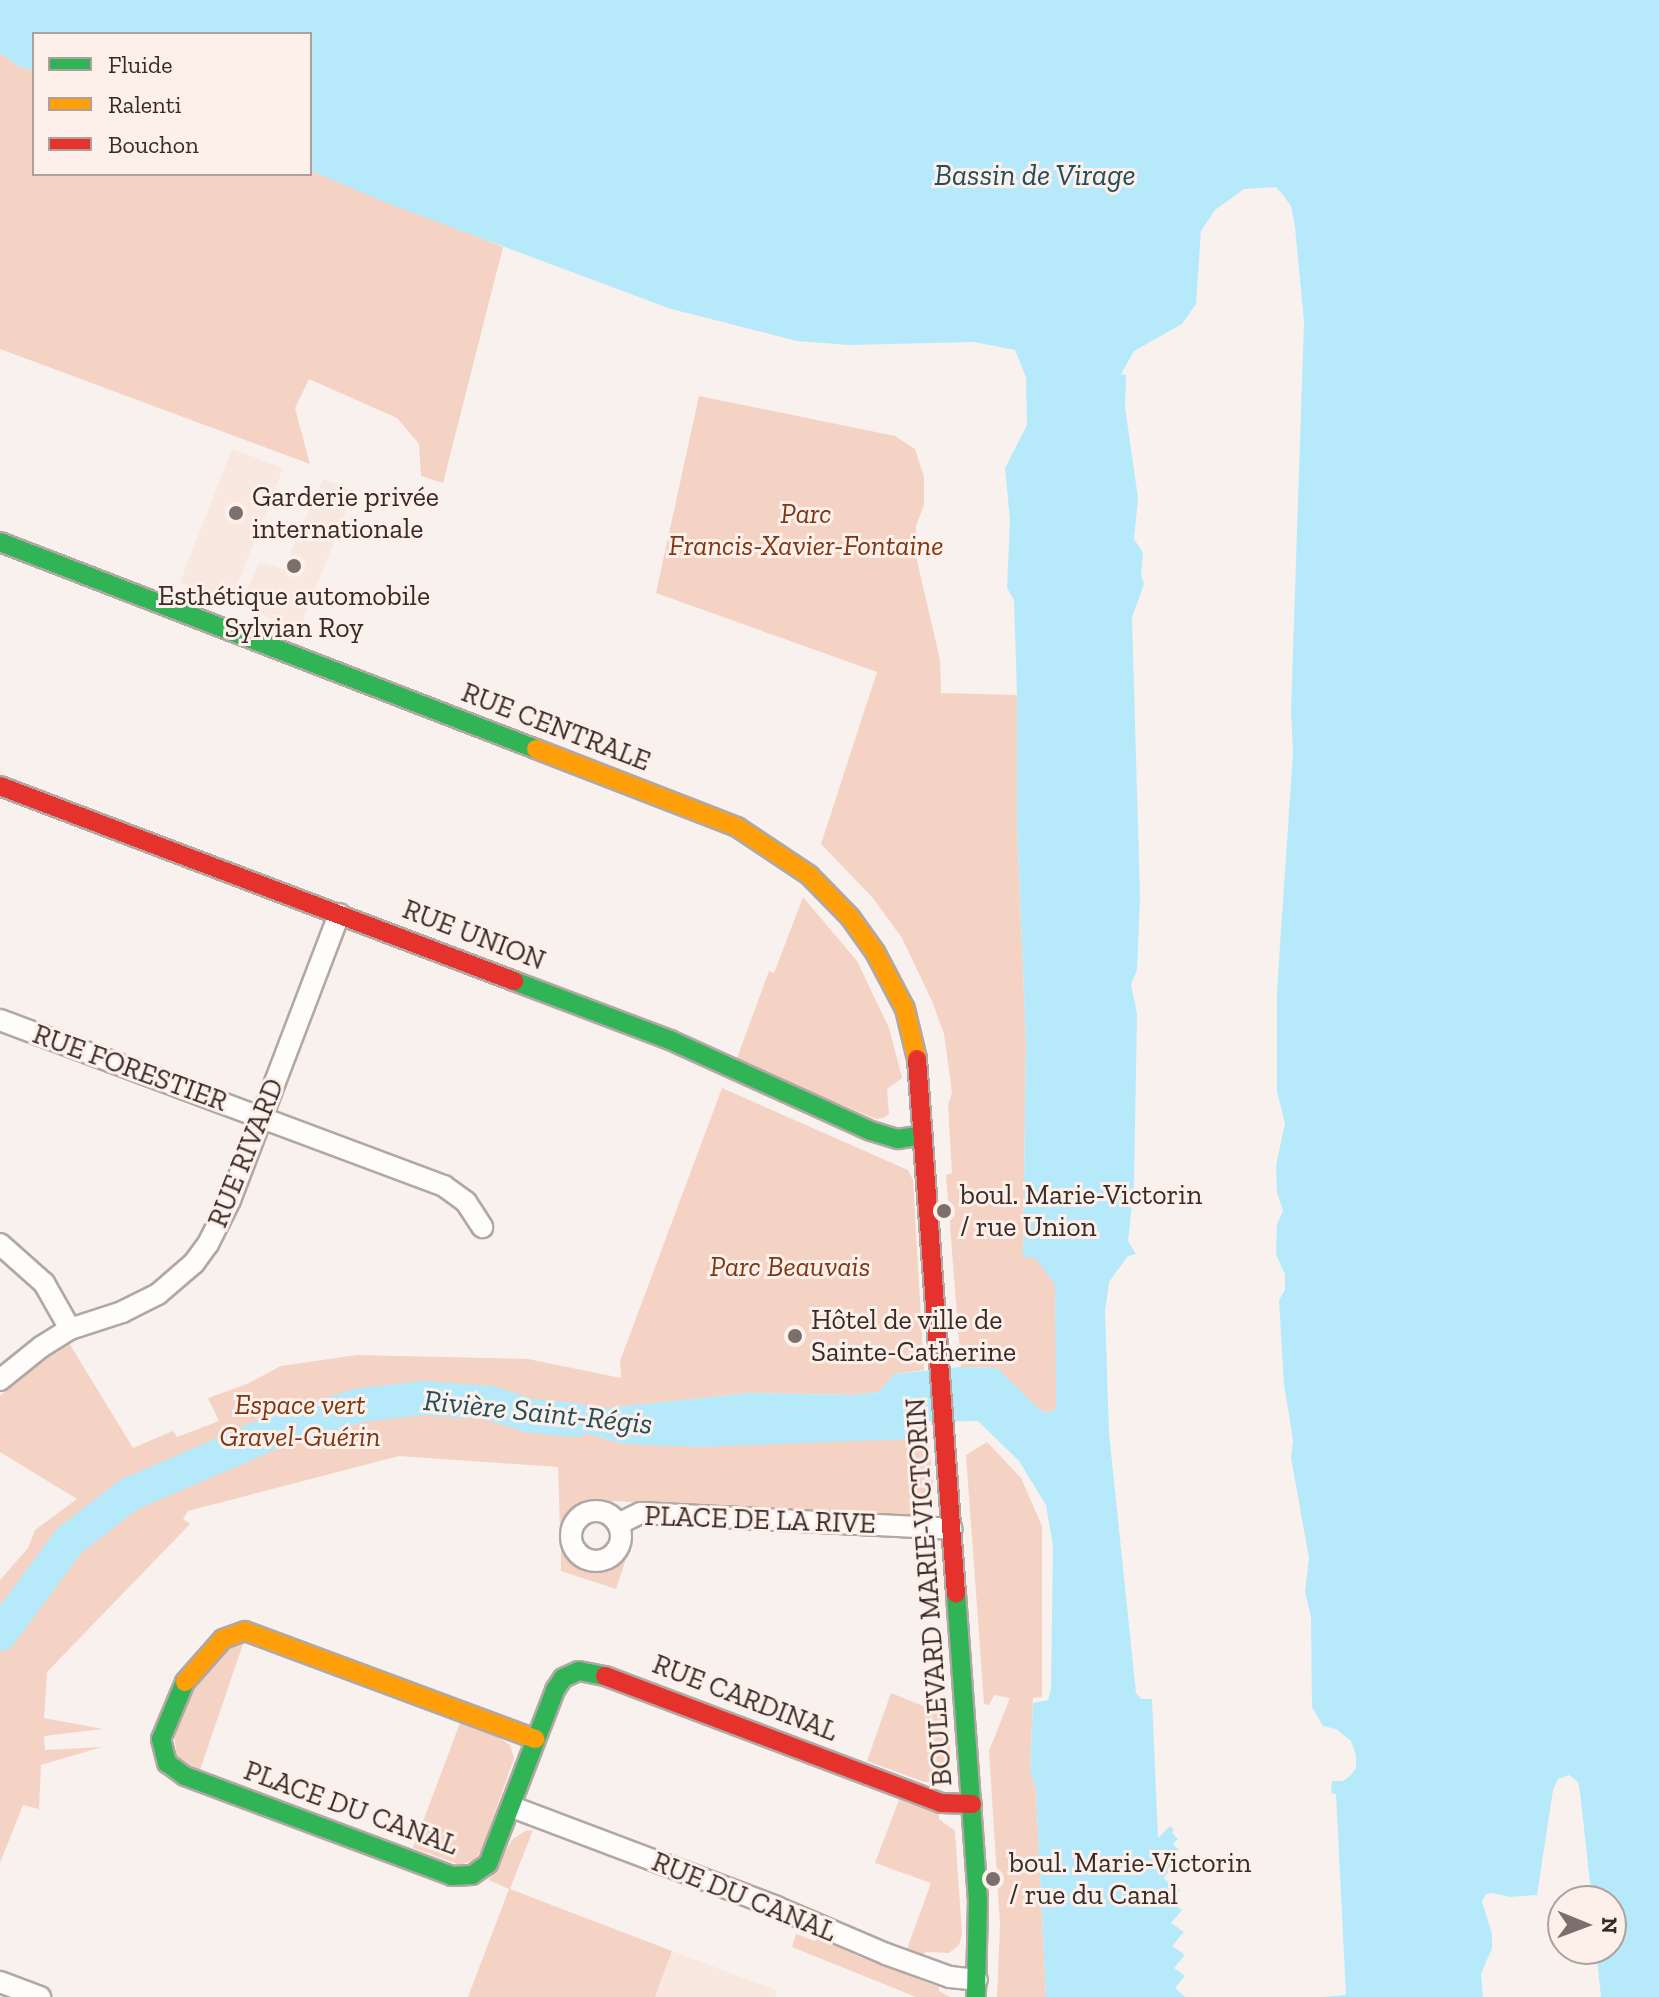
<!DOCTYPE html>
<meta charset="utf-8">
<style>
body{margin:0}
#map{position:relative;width:1659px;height:1997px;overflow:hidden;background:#f8f1ee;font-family:"Zilla Slab",serif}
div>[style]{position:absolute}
.built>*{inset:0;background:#f9e8e0}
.green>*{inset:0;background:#f4d3c5}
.water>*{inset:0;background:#b6eafa}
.river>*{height:34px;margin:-17px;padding:0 17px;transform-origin:17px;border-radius:17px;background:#b6eafa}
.roads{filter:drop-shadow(2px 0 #b1a8a4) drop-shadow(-2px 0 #b1a8a4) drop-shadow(0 2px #b1a8a4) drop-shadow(0 -2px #b1a8a4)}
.street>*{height:20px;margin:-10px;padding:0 10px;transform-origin:10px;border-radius:10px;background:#fefdfc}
.street>.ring{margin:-10px;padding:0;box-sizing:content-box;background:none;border:20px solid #fefdfc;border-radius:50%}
.fast>*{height:18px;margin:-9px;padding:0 9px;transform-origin:9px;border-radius:9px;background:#30b455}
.slow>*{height:18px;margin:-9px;padding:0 9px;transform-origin:9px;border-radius:9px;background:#ff9f0a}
.jam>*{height:18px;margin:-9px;padding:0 9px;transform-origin:9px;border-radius:9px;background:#e5322d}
.dots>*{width:22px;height:22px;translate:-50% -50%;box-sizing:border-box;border:4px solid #fdefe9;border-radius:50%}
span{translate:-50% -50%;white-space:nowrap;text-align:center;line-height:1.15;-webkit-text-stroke:6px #fdefe9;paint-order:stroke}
.poi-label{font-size:28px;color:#382b25}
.left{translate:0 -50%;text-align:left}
.park-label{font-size:28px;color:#7d3813;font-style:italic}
.street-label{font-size:28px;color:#382b25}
.water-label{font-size:30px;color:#224f5c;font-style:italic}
.legend{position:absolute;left:32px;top:32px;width:280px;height:144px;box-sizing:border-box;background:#fdefe9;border:2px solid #aea19b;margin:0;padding:10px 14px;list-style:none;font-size:24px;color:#382b25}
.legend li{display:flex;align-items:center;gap:16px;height:40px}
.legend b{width:40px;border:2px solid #aea19b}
.north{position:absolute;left:1547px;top:1885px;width:80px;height:80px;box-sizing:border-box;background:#fdefe9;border:2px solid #aea19b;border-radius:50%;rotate:91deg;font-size:22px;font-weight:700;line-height:32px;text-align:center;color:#382b25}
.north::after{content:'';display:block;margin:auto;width:28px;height:36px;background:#7b706b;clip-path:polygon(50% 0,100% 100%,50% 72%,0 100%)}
</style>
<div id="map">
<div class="built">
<div style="clip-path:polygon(232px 449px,283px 468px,231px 601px,180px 582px)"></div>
<div style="clip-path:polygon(323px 479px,354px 491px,299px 630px,241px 605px,259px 562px,283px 569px)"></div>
<div style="clip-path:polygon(672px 1951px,778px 1991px,775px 1997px,655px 1997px)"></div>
</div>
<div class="green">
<div style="clip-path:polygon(0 53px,20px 67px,34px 70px,34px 174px,310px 174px,310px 170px,503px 247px,443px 483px,421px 476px,419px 444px,397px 418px,309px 379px,295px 408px,310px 464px,0 349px)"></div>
<div style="clip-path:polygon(699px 396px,895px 436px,915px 449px,924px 477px,924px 505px,916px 526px,916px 556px,940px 660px,941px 693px,1017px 695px,1017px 825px,1026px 1040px,1023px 1256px,1035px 1257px,1055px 1283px,1057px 1407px,1052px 1412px,1041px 1411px,997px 1368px,961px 1367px,946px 1175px,952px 1173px,948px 1105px,952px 1093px,944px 1034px,932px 1001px,902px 938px,872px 897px,821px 844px,877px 672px,656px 593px)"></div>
<div style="clip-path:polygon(803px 897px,857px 961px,889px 1028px,902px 1078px,887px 1089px,889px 1114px,883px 1118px,876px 1119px,736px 1061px,769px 971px,774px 973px)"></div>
<div style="clip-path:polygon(722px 1088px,908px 1170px,913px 1180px,924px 1370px,894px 1374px,879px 1392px,852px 1395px,749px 1393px,532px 1416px,622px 1444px,927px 1422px,933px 1482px,930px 1501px,910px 1516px,590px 1500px,570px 1511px,560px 1529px,558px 1467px,399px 1456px,188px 1511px,183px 1519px,190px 1524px,47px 1672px,44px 1718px,103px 1729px,44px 1736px,45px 1750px,102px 1747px,41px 1765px,39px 1809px,23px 1805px,0 1863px,0 1580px,28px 1548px,35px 1530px,77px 1499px,0 1452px,0 1396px,43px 1359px,69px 1343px,133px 1448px,173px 1431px,177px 1437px,219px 1421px,208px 1398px,247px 1384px,281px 1366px,357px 1355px,528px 1359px,621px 1378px,620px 1361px)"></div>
<div style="clip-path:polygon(987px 1442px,1021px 1478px,1042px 1526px,1042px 1697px,1033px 1698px,1030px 1769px,1036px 1789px,1046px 1997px,997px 1997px,1000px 1925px,989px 1751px,1010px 1698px,994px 1695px,989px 1705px,984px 1704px,966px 1455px)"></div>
<div style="clip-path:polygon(630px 1547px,616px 1589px,561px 1571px,561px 1548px,580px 1570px,594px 1573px,617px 1567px)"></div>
<div style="clip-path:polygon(243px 1644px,200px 1770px,177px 1757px,174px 1735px,190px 1694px,231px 1648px)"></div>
<div style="clip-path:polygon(891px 1693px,948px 1716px,951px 1760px,935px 1782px,924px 1782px,867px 1761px)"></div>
<div style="clip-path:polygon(460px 1723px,500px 1738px,510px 1745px,514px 1758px,482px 1849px,475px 1859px,461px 1865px,413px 1848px)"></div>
<div style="clip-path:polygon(899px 1800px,939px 1814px,939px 1819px,955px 1831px,962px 1934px,959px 1945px,949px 1953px,926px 1952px,923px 1955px,907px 1949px,931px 1883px,875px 1863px)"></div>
<div style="clip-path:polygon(533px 1830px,510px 1889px,672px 1951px,655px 1997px,468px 1997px,509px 1889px,489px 1880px,512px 1840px,525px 1831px)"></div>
<div style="clip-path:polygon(796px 1934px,815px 1941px,817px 1936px,857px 1956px,939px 1987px,939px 1991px,950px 1997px,916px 1997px,792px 1947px)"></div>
</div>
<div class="water">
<div style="clip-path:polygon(0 0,1659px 0,1659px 1997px,1601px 1997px,1596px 1949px,1611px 1949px,1611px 1901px,1592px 1901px,1580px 1792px,1578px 1782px,1569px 1775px,1558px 1779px,1553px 1790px,1537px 1895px,1510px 1897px,1493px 1893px,1486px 1894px,1482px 1901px,1492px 1934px,1492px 1948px,1481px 1974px,1483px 1997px,1323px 1997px,1346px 1995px,1336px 1794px,1331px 1793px,1332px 1781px,1343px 1781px,1350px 1776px,1356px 1768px,1356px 1755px,1351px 1741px,1336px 1729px,1323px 1726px,1312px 1707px,1311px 1617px,1305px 1592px,1309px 1558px,1291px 1458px,1293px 1440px,1284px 1384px,1279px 1300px,1285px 1290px,1285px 1274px,1276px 1255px,1277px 1224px,1283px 1211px,1277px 1192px,1276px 1166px,1285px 1123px,1277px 1092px,1277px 990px,1293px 752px,1291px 710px,1304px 321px,1295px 227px,1291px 206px,1283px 195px,1276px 187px,1244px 189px,1215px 210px,1201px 231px,1196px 304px,1182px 324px,1134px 351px,1121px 374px,1126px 375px,1125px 407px,1138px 498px,1134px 539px,1143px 553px,1141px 575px,1144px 584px,1132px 617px,1140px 897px,1137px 970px,1131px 984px,1137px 1013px,1134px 1184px,1128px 1241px,1136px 1254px,1128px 1256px,1109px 1282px,1105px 1311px,1109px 1433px,1136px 1693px,1141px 1699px,1152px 1699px,1158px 1838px,1170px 1826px,1174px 1830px,1172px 1833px,1178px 1839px,1173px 1844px,1179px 1850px,1173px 1856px,1179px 1861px,1163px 1878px,1180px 1890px,1171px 1901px,1182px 1910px,1171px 1923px,1184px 1932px,1172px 1946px,1185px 1955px,1174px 1968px,1185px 1976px,1175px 1988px,1185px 1997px,1046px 1997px,1036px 1789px,1030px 1770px,1033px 1703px,1048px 1700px,1051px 1689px,1053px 1546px,1046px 1505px,1019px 1461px,978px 1421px,913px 1422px,908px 1439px,701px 1447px,622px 1444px,530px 1416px,749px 1393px,852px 1395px,879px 1392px,894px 1374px,961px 1367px,997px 1368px,1041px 1411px,1052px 1412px,1056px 1407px,1055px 1284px,1035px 1258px,1023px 1257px,1026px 1040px,1017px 825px,1017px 695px,1014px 600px,1007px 588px,1010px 520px,1005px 468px,1027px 425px,1026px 377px,1015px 350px,974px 342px,849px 345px,797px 341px,671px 309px,384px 202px,310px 170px,310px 34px,34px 34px,34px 70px,20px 67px,0 53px)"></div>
</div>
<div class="river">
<div style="left:0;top:1634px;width:116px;rotate:-53.4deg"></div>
<div style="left:69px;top:1541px;width:75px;rotate:-37.9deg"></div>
<div style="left:128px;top:1495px;width:169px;rotate:-23.4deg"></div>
<div style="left:283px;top:1428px;width:81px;rotate:-16.4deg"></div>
<div style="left:361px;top:1405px;width:63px;rotate:-6.3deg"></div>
<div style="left:424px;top:1398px;width:67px;rotate:4.3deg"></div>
<div style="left:491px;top:1403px;width:41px;rotate:18.4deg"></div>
<div style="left:530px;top:1416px;width:47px;rotate:4.9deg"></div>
</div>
<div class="roads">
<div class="street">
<div style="left:0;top:1020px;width:474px;rotate:20.5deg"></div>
<div style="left:444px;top:1186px;width:27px;rotate:36deg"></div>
<div style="left:466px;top:1202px;width:30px;rotate:57deg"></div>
<div style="left:0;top:1244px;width:59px;rotate:41.6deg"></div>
<div style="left:44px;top:1283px;width:53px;rotate:60.5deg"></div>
<div style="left:0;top:1380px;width:53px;rotate:-38.8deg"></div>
<div style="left:41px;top:1347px;width:34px;rotate:-32deg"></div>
<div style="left:70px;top:1329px;width:55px;rotate:-18.1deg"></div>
<div style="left:122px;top:1312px;width:40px;rotate:-26.6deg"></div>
<div style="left:158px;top:1294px;width:48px;rotate:-40.7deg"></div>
<div style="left:194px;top:1263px;width:24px;rotate:-54deg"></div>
<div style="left:208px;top:1244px;width:49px;rotate:-63.4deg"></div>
<div style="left:230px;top:1200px;width:306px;rotate:-69.1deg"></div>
<div class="ring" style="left:571px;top:1511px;width:30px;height:30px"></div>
<div style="left:618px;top:1524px;width:25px;rotate:-26deg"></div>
<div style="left:641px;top:1513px;width:311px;rotate:2.9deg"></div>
<div style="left:512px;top:1807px;width:282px;rotate:20.7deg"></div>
<div style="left:776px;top:1907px;width:120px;rotate:23.1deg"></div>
<div style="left:886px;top:1954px;width:68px;rotate:19.8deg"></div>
<div style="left:950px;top:1977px;width:27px;rotate:6deg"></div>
<div style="left:0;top:1982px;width:43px;rotate:20.6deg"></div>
</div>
<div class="fast">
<div style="left:0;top:542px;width:575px;rotate:21.12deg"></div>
<div style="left:514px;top:981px;width:167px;rotate:20.7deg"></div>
<div style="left:670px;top:1040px;width:221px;rotate:24.4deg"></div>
<div style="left:871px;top:1131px;width:28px;rotate:17deg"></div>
<div style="left:898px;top:1139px;width:25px;rotate:-9deg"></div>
<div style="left:956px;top:1594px;width:306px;rotate:85.9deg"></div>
<div style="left:978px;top:1899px;width:98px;rotate:91.2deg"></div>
<div style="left:185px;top:1682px;width:62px;rotate:112.8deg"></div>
<div style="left:161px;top:1739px;width:25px;rotate:76deg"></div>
<div style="left:167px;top:1763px;width:22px;rotate:36deg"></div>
<div style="left:185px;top:1776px;width:285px;rotate:20.5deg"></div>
<div style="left:452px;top:1876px;width:20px;rotate:-3deg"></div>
<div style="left:472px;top:1875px;width:19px;rotate:-35deg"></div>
<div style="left:488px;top:1864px;width:186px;rotate:-68.9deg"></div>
<div style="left:555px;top:1690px;width:14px;rotate:-56deg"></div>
<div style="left:563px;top:1678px;width:17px;rotate:-24deg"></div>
<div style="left:579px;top:1671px;width:26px;rotate:11deg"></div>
</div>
<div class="slow">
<div style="left:536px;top:749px;width:216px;rotate:21.2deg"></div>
<div style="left:737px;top:827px;width:87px;rotate:33.7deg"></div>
<div style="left:809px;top:875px;width:59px;rotate:45.7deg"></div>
<div style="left:850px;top:917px;width:43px;rotate:54.5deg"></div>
<div style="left:875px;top:952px;width:64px;rotate:62.2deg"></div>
<div style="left:905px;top:1009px;width:51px;rotate:76.5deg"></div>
<div style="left:185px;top:1682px;width:57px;rotate:-48.5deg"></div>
<div style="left:223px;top:1639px;width:23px;rotate:-20deg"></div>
<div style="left:245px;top:1631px;width:310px;rotate:20.4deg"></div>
</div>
<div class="jam">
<div style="left:0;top:786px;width:550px;rotate:20.78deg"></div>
<div style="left:917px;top:1059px;width:536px;rotate:85.83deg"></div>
<div style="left:605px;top:1676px;width:359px;rotate:20.7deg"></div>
<div style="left:941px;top:1803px;width:31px;rotate:2deg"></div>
</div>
</div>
<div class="dots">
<div style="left:236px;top:513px;background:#7b706b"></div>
<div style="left:294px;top:566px;background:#7b706b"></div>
<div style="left:944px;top:1211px;background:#7b706b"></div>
<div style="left:795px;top:1336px;background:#7b706b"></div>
<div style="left:993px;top:1879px;background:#7b706b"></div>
</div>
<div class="poi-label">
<span class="left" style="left:252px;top:513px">Garderie privée<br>internationale</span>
<span style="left:294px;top:612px">Esthétique automobile<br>Sylvian Roy</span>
<span class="left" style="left:960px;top:1211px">boul. Marie-Victorin<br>/ rue Union</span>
<span class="left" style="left:811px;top:1336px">Hôtel de ville de<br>Sainte-Catherine</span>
<span class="left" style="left:1009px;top:1879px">boul. Marie-Victorin<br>/ rue du Canal</span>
</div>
<div class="park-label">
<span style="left:806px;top:530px">Parc<br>Francis-Xavier-Fontaine</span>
<span style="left:790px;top:1267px">Parc Beauvais</span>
<span style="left:300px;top:1421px">Espace vert<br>Gravel-Guérin</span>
</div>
<div class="street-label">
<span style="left:556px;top:727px;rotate:21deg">RUE CENTRALE</span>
<span style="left:474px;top:935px;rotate:21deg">RUE UNION</span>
<span style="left:130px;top:1068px;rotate:20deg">RUE FORESTIER</span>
<span style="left:246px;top:1153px;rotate:-68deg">RUE RIVARD</span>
<span style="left:760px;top:1520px;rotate:2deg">PLACE DE LA RIVE</span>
<span style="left:929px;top:1592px;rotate:-94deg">BOULEVARD MARIE-VICTORIN</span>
<span style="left:745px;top:1698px;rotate:21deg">RUE CARDINAL</span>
<span style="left:351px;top:1808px;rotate:20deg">PLACE DU CANAL</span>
<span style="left:744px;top:1897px;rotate:22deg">RUE DU CANAL</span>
</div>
<div class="water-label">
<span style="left:1035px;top:175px">Bassin de Virage</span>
<span style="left:538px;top:1412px;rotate:6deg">Rivière Saint-Régis</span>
</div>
<ul class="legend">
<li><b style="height:10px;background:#30b455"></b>Fluide</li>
<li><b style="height:10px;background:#ff9f0a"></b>Ralenti</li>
<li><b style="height:10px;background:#e5322d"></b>Bouchon</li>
</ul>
<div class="north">N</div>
</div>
